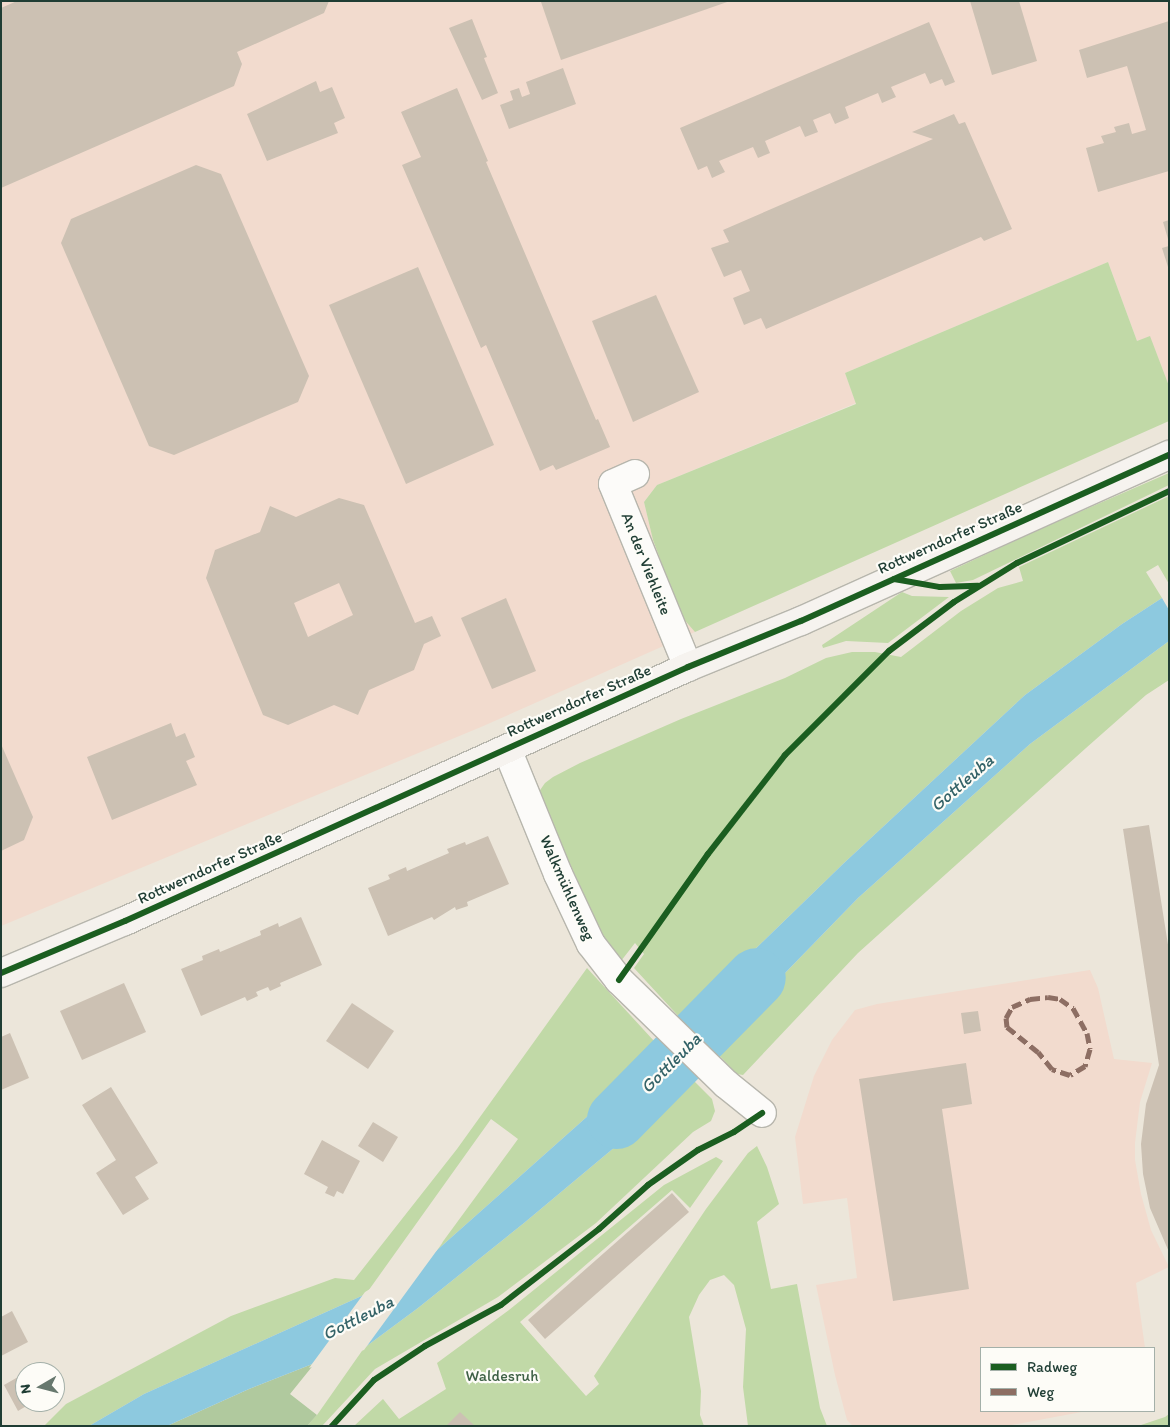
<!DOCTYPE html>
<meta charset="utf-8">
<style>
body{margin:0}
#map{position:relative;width:1170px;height:1427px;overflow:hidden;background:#ece6da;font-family:Itim,sans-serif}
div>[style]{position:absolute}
.built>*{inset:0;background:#f2dbce}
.green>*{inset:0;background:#c1d9a7}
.forest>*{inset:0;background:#b0c99e}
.water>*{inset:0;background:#8dc9df}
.pier>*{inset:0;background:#ece6da}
.river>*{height:59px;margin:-29.5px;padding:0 29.5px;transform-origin:29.5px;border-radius:29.5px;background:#8dc9df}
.building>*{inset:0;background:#ccc1b3}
.roads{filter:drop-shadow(1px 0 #b7b6ad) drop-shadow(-1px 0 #b7b6ad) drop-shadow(0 1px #b7b6ad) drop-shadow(0 -1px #b7b6ad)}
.minor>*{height:28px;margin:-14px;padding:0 14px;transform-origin:14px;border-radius:14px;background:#fcfbf9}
.secondary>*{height:28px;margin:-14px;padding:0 14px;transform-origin:14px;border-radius:14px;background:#f6f3ef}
.quiet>*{height:5px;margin-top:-2.5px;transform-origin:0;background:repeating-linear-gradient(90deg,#8d6e63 0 10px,transparent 0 15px)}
.cycleway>*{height:6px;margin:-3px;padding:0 3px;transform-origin:3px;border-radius:3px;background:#1b5e20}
span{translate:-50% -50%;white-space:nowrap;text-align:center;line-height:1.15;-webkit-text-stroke:4.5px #fdfcf7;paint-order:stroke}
.street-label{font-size:16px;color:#1f3d34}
.park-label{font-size:16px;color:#3f6146}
.water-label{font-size:18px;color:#346368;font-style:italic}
.frame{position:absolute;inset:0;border:2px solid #1f3d34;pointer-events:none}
.legend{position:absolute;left:980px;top:1347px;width:175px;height:65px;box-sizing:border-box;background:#fdfcf7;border:1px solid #a4b0a9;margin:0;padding:6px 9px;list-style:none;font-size:15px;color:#1f3d34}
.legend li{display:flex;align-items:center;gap:10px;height:25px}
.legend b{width:25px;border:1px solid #a4b0a9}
.north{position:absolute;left:15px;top:1362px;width:50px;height:50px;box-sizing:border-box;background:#fdfcf7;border:1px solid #a4b0a9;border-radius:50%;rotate:262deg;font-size:14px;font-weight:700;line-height:20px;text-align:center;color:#1f3d34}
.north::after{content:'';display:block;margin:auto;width:18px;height:22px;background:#67786e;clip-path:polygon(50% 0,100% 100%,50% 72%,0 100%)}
</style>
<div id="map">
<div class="built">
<div style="clip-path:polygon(1px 1px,1169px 1px,1169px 386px,1150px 337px,1137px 341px,1108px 262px,845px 373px,856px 403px,657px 485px,644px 502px,653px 540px,681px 616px,695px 632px,481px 727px,1px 926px)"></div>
<div style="clip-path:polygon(1090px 970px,1098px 988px,1114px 1059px,1152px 1063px,1140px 1102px,1135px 1143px,1135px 1160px,1141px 1194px,1151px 1230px,1169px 1267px,1136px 1283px,1145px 1348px,981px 1348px,981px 1411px,1087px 1411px,1006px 1426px,853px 1426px,847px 1420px,835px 1375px,816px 1285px,857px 1278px,847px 1198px,803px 1204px,795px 1137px,814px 1076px,832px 1040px,855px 1010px,877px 1004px)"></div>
</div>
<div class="green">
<div style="clip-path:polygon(1108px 262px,1137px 341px,1150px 336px,1169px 386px,1169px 421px,695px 632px,681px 616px,653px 540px,644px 502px,657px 485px,856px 404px,845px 373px)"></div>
<div style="clip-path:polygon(1169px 473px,1169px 485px,973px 580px,956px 583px,950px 571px,1040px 529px)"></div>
<div style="clip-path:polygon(1169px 496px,1169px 584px,1158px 565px,1146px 572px,1162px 598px,1122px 624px,1025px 695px,844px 863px,682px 1020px,634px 968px,644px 954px,635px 943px,621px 961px,604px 939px,538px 793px,545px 783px,553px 777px,580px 763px,681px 719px,785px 678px,826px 658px,852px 652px,875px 652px,901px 657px,961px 611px,998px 588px,1023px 581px,1019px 567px)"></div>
<div style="clip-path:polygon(902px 592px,912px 596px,949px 597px,888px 643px,846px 641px,823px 648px,822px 645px)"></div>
<div style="clip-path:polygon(1169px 641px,1169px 680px,1146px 695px,1086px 748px,858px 953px,743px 1075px,737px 1074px,712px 1048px,858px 898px,1030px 744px)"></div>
<div style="clip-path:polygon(587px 968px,654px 1041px,608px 1098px,436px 1251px,518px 1139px,491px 1119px,366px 1294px,144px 1394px,89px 1426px,44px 1426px,66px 1404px,231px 1316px,335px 1278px,354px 1280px,457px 1149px)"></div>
<div style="clip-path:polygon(694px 1081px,712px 1099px,715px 1111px,711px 1121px,693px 1132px,596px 1223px,498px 1297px,375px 1369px,322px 1426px,307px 1426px,317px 1415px,364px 1348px,418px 1308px,524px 1223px)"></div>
<div style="clip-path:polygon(757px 1146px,767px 1167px,779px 1204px,757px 1222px,771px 1289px,797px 1284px,820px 1408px,827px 1426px,748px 1426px,743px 1387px,746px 1329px,734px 1285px,724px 1275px,710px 1280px,699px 1295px,689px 1317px,701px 1391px,700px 1415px,704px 1426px,354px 1426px,383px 1399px,399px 1419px,446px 1389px,437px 1363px,509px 1310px,664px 1185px,716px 1157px,723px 1161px,690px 1208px,672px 1190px,520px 1322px,586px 1396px,599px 1384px,594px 1376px,706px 1209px,748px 1153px)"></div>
<div style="clip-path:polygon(1169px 1414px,1169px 1426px,1138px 1426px,1165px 1417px)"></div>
</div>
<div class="forest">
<div style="clip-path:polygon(315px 1363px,290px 1394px,317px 1415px,307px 1426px,167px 1426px,249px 1389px)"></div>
</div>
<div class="water">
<div style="clip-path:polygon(1162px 598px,1169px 610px,1169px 641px,1030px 744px,858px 898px,712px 1048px,682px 1020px,844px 863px,1025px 695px,1122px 624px)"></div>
<div style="clip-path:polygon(654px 1041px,694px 1081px,524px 1223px,418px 1308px,364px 1348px,315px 1363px,249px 1389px,167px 1426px,89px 1426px,144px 1394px,366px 1294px,436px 1251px,608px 1098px)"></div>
</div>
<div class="pier">
<div style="clip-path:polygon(443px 1242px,364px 1350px,309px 1368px,365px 1292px,435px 1249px)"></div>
</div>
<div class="river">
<div style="left:616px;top:1119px;width:199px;rotate:-45.4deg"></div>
</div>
<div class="building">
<div style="clip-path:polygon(17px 1px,329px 1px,324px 13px,237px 52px,242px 64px,234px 86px,1px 188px,1px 8px)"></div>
<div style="clip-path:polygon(730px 1px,561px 60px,541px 2px,542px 1px)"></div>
<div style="clip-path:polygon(970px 1px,1019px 1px,1037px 61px,992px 75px)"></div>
<div style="clip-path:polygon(472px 19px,487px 57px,484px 58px,498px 93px,482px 100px,449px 28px)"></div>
<div style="clip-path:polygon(1169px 21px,1169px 171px,1098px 192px,1086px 148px,1104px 143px,1101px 136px,1116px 132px,1114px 127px,1129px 123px,1132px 134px,1146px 130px,1127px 66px,1087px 78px,1079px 50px)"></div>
<div style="clip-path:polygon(929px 22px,955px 82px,945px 86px,942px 79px,930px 84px,925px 73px,891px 87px,896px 97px,882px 103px,878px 93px,845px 107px,849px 118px,835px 124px,830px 113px,813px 120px,818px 132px,805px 137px,800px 126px,765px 141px,770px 153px,758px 158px,753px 147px,719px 161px,725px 172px,712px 178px,707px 166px,698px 170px,680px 128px)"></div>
<div style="clip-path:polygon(563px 68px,576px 104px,509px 129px,500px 105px,513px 100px,510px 91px,519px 88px,522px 97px,530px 94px,526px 82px)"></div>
<div style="clip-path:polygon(316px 81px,320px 92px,332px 87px,345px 118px,334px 123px,338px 133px,267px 161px,247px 114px)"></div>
<div style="clip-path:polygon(457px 88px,488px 161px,486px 162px,596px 420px,598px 419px,610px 447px,556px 470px,553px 465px,540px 471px,486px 345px,481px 348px,402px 165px,421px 157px,401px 112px)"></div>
<div style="clip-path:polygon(954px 114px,959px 124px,965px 122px,1012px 229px,984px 241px,981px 237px,766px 329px,761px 318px,744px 325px,733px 298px,750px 291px,741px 270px,724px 277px,711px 248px,729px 242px,723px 230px,933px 139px,912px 132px)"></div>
<div style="clip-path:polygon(196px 165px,221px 174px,309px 376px,298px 402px,174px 455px,149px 446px,61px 243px,71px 219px)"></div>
<div style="clip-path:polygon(1169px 220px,1169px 239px,1168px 239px,1163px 222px)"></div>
<div style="clip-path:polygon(1169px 246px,1169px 267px,1168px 267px,1162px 248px)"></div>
<div style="clip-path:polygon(418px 267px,494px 445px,406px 484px,329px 305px)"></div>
<div style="clip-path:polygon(656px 295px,699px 392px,633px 422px,592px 321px)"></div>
<div style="clip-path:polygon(evenodd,339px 498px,364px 505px,415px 623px,432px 616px,441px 636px,424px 644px,414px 670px,369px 690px,358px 715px,334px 705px,288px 725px,263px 715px,206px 578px,215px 550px,260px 532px,270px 506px,296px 517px,339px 498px,339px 583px,353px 615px,308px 637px,294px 603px,339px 583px)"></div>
<div style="clip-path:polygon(506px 598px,536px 671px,492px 689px,461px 618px)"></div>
<div style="clip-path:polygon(171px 723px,176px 737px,185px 733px,195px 757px,186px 761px,197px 785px,112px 820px,87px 757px)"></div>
<div style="clip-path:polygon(1px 744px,33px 817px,24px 840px,1px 851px)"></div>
<div style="clip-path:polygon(1149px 825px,1169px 951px,1169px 1252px,1150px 1208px,1143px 1174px,1141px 1144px,1146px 1104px,1159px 1065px,1123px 829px)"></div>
<div style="clip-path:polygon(488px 836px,509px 884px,467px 902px,468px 906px,456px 910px,455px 907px,434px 920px,432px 917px,388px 936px,368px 888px,390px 879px,388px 875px,406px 867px,407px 871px,449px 853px,447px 849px,465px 842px,466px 845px)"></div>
<div style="clip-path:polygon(301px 917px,322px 965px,280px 983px,281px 986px,270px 991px,268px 987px,256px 992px,258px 996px,247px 1001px,245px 997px,201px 1016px,181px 969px,203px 960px,202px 956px,219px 949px,220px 952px,261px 935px,260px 931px,278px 923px,279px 927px)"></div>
<div style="clip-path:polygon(124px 983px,146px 1032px,82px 1060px,60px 1011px)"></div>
<div style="clip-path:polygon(352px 1003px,394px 1031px,368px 1069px,326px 1041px)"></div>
<div style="clip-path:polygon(978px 1011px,981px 1031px,964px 1034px,961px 1013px)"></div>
<div style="clip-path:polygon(10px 1033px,29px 1078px,1px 1090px,1px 1037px)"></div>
<div style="clip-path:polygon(966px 1063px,972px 1104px,942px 1109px,969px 1289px,893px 1301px,859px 1079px)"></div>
<div style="clip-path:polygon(111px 1087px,158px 1163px,135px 1177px,149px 1199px,123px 1215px,96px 1173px,116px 1160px,82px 1105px)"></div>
<div style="clip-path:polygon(373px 1122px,398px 1137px,383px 1162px,358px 1146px)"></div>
<div style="clip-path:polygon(322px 1140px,360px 1161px,343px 1194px,337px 1191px,334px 1197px,325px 1193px,328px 1187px,304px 1174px)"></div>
<div style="clip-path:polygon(672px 1193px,689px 1212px,545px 1339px,528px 1320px)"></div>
<div style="clip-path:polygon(12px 1311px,28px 1342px,1px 1356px,1px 1317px)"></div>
<div style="clip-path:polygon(42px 1364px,47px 1372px,27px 1372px)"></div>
<div style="clip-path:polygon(25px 1373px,25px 1402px,33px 1402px,18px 1411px,4px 1385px)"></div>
<div style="clip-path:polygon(460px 1412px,475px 1426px,446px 1426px)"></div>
</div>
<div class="roads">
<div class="minor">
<div style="left:635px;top:474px;width:24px;rotate:156deg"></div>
<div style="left:613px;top:484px;width:198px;rotate:67.7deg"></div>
<div style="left:507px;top:749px;width:135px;rotate:67.8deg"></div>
<div style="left:558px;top:874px;width:77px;rotate:64.8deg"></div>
<div style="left:591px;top:944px;width:46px;rotate:52.1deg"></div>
<div style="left:619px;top:980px;width:149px;rotate:44.2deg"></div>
<div style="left:726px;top:1084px;width:46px;rotate:38.9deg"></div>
</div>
<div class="secondary">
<div style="left:1px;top:973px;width:134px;rotate:-22.8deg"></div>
<div style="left:125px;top:921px;width:618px;rotate:-24.28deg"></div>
<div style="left:688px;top:667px;width:122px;rotate:-22.2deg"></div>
<div style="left:801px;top:621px;width:404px;rotate:-24.3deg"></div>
</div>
</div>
<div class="quiet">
<div style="left:1048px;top:997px;width:12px;rotate:9deg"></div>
<div style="left:1060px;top:999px;width:16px;rotate:35deg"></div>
<div style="left:1073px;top:1008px;width:29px;rotate:61deg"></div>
<div style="left:1087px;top:1033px;width:16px;rotate:79deg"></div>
<div style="left:1090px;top:1049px;width:18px;rotate:106deg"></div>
<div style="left:1085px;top:1066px;width:17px;rotate:149deg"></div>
<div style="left:1070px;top:1075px;width:19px;rotate:-162deg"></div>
<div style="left:1052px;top:1069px;width:22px;rotate:-129deg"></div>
<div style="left:1038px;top:1052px;width:40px;rotate:-141deg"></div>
<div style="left:1007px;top:1027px;width:9px;rotate:-96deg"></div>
<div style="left:1006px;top:1018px;width:13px;rotate:-61deg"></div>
<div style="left:1012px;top:1007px;width:20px;rotate:-24deg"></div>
<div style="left:1030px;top:999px;width:18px;rotate:-6deg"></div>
</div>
<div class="cycleway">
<div style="left:894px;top:579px;width:47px;rotate:9.9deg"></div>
<div style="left:940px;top:587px;width:38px;rotate:-2deg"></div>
<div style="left:1px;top:973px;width:134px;rotate:-22.8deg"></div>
<div style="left:125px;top:921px;width:618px;rotate:-24.28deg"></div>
<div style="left:688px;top:667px;width:122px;rotate:-22.2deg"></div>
<div style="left:801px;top:621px;width:404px;rotate:-24.3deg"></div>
<div style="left:619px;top:980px;width:154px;rotate:-54.8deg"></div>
<div style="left:708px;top:854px;width:125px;rotate:-52.1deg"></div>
<div style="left:785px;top:755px;width:147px;rotate:-45deg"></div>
<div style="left:889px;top:651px;width:81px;rotate:-37deg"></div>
<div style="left:954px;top:602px;width:74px;rotate:-31.8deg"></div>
<div style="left:1017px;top:563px;width:168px;rotate:-25.3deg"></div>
<div style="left:332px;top:1426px;width:62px;rotate:-47.6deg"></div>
<div style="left:374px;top:1380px;width:61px;rotate:-33.7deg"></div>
<div style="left:425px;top:1346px;width:86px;rotate:-28.3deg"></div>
<div style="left:501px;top:1305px;width:124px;rotate:-37.8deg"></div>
<div style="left:599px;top:1229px;width:66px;rotate:-41.9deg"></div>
<div style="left:648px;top:1185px;width:61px;rotate:-35deg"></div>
<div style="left:698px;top:1150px;width:40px;rotate:-26.6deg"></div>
<div style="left:734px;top:1132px;width:34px;rotate:-34deg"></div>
</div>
<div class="street-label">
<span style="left:950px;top:538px;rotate:-24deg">Rottwerndorfer Straße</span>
<span style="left:646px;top:564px;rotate:68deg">An der Viehleite</span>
<span style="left:579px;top:701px;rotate:-24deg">Rottwerndorfer Straße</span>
<span style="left:210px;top:868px;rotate:-24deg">Rottwerndorfer Straße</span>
<span style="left:567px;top:888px;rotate:66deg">Walkmühlenweg</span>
</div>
<div class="park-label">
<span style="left:502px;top:1376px">Waldesruh</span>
</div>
<div class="water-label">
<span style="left:962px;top:783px;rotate:-41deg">Gottleuba</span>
<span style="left:671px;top:1063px;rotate:-45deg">Gottleuba</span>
<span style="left:358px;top:1318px;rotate:-27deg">Gottleuba</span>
</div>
<div class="frame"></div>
<ul class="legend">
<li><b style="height:6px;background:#1b5e20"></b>Radweg</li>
<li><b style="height:6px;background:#8d6e63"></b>Weg</li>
</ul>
<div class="north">N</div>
</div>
